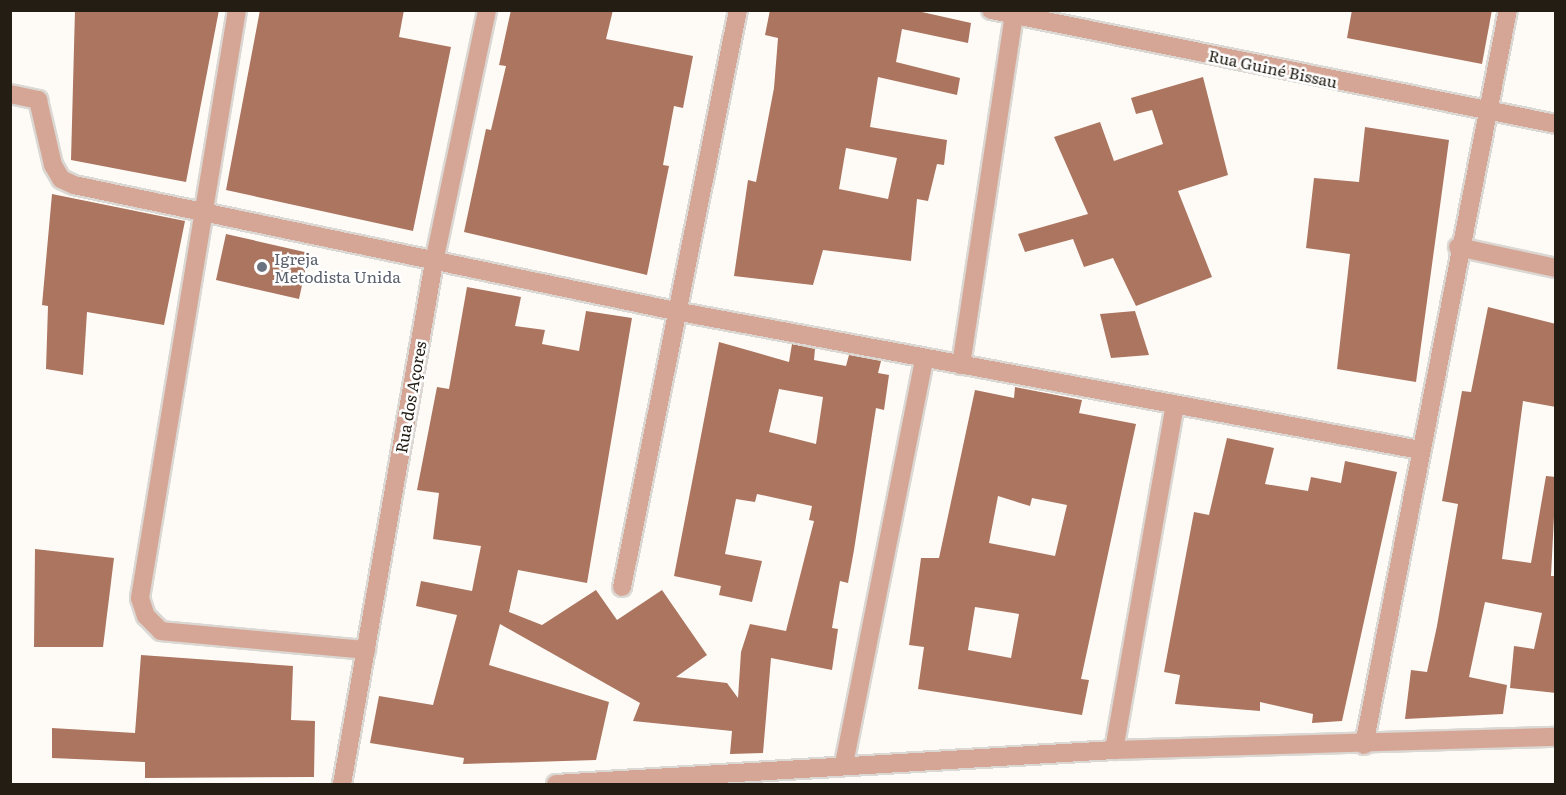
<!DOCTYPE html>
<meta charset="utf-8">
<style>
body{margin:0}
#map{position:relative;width:1566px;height:795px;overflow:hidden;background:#fefbf6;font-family:Literata,serif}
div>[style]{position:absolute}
.building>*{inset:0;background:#ab7560}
.roads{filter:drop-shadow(2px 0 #dbd7d2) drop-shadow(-2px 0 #dbd7d2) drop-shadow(0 2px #dbd7d2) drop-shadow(0 -2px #dbd7d2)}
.minor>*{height:18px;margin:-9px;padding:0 9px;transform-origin:9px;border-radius:9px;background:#d5a696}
.dots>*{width:16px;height:16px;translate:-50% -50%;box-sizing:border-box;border:3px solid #fff;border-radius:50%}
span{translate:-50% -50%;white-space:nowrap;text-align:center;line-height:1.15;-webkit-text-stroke:5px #fff;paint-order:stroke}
.street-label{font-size:16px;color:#231d14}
.worship-label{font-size:16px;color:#5b616d}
.left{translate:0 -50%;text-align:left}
.frame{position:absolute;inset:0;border:12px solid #231d14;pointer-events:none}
</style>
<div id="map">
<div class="building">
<div style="clip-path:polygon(75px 10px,219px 10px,186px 182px,71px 160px)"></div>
<div style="clip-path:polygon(260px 10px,404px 10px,399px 37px,451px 47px,413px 231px,226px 190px)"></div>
<div style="clip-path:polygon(511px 10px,613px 10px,606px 39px,693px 56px,683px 108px,674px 106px,663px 165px,669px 166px,647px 275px,464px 232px,486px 129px,491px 130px,506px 66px,499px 65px)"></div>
<div style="clip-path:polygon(evenodd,770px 10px,913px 10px,971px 23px,968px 43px,902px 29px,896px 62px,960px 78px,957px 95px,878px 77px,870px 127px,947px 140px,944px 165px,937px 164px,928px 201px,917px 199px,911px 261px,823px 250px,813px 285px,734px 276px,748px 180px,756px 182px,774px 88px,778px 38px,765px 35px,770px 10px,846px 148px,897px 158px,888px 199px,839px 189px,846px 148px)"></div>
<div style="clip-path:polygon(1352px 10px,1492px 10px,1482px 64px,1347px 38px)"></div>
<div style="clip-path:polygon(1203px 77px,1228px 175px,1178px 191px,1212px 277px,1136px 306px,1113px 258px,1084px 267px,1073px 239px,1025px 252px,1018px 234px,1088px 214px,1054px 137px,1100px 122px,1114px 161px,1163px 144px,1152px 110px,1136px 114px,1131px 98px)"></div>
<div style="clip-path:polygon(1365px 127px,1449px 140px,1416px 382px,1337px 369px,1350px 254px,1306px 248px,1314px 178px,1359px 182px)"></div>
<div style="clip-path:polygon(52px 194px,185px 221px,164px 325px,87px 312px,83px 375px,46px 369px,48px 306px,42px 305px)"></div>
<div style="clip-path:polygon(226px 234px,309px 253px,299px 299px,216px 280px)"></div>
<div style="clip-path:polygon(evenodd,467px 287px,521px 297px,515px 326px,545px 330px,542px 344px,579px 351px,586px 311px,632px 318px,587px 583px,518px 570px,509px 612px,542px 625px,596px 590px,617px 620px,662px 590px,707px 655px,676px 677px,727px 683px,738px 698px,741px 652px,750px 624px,786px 631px,814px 521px,809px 520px,812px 506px,757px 494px,755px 502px,736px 499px,725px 554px,762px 561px,752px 602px,719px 595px,721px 586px,674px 576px,719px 342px,789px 362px,792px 344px,815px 349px,814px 360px,846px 366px,849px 355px,881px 361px,878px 373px,889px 375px,884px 410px,876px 408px,854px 550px,848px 583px,840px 581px,832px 628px,838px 629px,832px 670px,771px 658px,763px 753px,730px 754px,732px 731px,633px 721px,640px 703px,500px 624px,489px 665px,609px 702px,596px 760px,463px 764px,464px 758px,370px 743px,379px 696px,433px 705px,457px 615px,416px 606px,421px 581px,472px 591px,481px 546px,433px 539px,439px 493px,417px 490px,437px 387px,449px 389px,467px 287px,779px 389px,823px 397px,816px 444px,769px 432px,779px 389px)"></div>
<div style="clip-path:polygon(1488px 307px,1556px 324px,1556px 407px,1523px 401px,1502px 559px,1531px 563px,1546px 476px,1556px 477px,1551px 576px,1556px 576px,1556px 693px,1510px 688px,1514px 646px,1534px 649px,1542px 613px,1485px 602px,1469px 677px,1507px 685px,1503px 714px,1405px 719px,1411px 670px,1427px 672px,1437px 626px,1458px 504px,1442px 501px,1462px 391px,1471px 392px)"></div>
<div style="clip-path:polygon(1135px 311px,1149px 355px,1111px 358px,1100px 314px)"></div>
<div style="clip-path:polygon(evenodd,1015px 387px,1082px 400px,1079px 413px,1136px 424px,1081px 679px,1089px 680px,1082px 715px,918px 689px,924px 647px,909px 645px,921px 558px,939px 558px,975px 390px,1014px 398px,1015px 387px,998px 496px,1030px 506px,1032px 498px,1067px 505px,1055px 556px,989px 543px,998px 496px,1015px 387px,975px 607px,1019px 614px,1011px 658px,968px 650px,975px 607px)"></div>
<div style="clip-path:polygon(1227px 438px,1274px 448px,1265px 484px,1308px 491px,1311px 477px,1341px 483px,1345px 461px,1397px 472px,1342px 721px,1312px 723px,1313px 714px,1260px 702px,1260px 711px,1175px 704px,1180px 675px,1164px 672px,1194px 512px,1209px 515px)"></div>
<div style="clip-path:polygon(35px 549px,114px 558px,103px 647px,34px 647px)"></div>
<div style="clip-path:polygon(141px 655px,293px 666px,291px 720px,315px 721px,314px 777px,145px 778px,145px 762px,52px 758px,52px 728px,135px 733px)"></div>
</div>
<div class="roads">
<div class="minor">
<div style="left:237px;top:10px;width:596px;rotate:99.37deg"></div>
<div style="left:140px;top:598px;width:19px;rotate:72deg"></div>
<div style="left:146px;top:616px;width:21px;rotate:45deg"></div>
<div style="left:161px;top:631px;width:206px;rotate:5.3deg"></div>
<div style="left:991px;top:10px;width:576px;rotate:11.41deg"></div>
<div style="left:10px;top:94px;width:29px;rotate:12deg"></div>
<div style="left:38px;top:100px;width:67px;rotate:77deg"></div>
<div style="left:53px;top:165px;width:16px;rotate:60deg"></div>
<div style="left:61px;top:179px;width:14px;rotate:25deg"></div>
<div style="left:74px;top:185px;width:614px;rotate:11.84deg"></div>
<div style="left:675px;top:311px;width:758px;rotate:10.57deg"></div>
<div style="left:1458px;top:247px;width:100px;rotate:12.1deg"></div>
<div style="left:961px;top:365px;width:354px;rotate:-81.4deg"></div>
<div style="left:622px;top:587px;width:589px;rotate:-78.63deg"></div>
<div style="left:1364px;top:745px;width:749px;rotate:-78.92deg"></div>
<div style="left:1114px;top:750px;width:347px;rotate:-80deg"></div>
<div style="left:844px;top:764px;width:413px;rotate:-78.8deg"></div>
<div style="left:342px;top:784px;width:530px;rotate:-80deg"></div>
<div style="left:434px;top:262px;width:258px;rotate:-78.1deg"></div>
<div style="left:556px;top:784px;width:559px;rotate:-3.49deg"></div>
<div style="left:1114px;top:750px;width:442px;rotate:-1.7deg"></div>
</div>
</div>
<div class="dots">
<div style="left:262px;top:267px;background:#6b7280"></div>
</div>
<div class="street-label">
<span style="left:1273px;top:68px;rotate:12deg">Rua Guiné Bissau</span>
<span style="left:410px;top:397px;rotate:-80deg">Rua dos Açores</span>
</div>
<div class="worship-label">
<span class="left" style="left:274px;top:267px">Igreja<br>Metodista Unida</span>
</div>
<div class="frame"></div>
</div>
